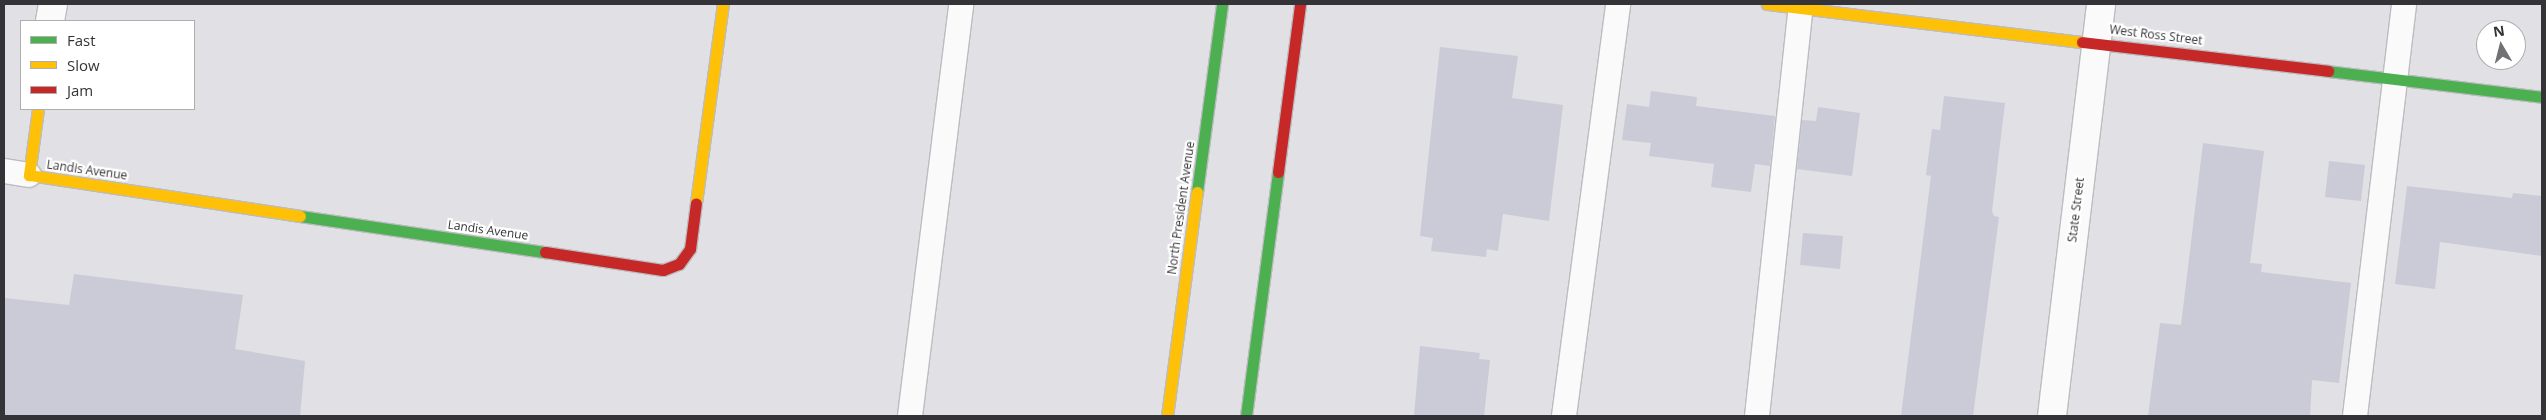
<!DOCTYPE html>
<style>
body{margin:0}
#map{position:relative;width:2546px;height:420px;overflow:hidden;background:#e0e0e5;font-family:"Open Sans",sans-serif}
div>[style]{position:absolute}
.building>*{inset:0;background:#cacbd6}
.roads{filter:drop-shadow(1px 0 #bcbcc0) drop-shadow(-1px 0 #bcbcc0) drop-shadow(0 1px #bcbcc0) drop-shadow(0 -1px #bcbcc0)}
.lane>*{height:24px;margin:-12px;padding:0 12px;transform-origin:12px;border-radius:12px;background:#fafafb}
.street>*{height:28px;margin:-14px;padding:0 14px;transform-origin:14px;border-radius:14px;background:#fafafb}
.fast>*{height:11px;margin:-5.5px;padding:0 5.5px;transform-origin:5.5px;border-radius:5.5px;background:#4caf50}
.slow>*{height:11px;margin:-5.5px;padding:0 5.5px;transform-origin:5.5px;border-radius:5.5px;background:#ffc107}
.jam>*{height:11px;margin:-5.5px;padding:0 5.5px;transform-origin:5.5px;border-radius:5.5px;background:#c62828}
span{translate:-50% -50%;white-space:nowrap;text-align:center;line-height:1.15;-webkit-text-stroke:4.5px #fff;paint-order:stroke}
.street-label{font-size:12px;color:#343438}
.frame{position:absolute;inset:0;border:5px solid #343438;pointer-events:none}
.legend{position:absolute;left:20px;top:20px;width:175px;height:90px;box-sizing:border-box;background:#fff;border:1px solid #aeaeaf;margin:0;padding:6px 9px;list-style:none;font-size:15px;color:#343438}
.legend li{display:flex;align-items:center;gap:10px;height:25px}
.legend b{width:25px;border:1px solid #aeaeaf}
.north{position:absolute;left:2476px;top:20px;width:50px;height:50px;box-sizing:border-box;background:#fff;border:1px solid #aeaeaf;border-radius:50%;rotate:352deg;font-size:14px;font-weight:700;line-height:20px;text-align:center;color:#343438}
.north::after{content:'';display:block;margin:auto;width:18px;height:22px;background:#707075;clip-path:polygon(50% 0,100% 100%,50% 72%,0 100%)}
</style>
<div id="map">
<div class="building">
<div style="clip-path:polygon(1440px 47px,1518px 56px,1512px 98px,1563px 105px,1549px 221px,1503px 214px,1498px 251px,1487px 249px,1486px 257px,1431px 251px,1433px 238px,1420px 236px)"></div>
<div style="clip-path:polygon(1651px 91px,1697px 97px,1696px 106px,1775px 116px,1770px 166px,1755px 164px,1751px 192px,1711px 187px,1714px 164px,1649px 156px,1651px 143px,1622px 140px,1627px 104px,1649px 107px)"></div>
<div style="clip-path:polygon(1944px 96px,2005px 103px,1992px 211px,1994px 216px,1999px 217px,1973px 416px,1901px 416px,1931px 176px,1926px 175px,1932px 129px,1940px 130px)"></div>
<div style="clip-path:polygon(1818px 107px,1860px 113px,1852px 176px,1797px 169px,1802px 120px,1816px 121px)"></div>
<div style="clip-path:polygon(2203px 143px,2264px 151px,2250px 263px,2262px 264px,2261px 272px,2351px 283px,2339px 383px,2312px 380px,2310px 416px,2148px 416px,2160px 323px,2181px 325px)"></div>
<div style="clip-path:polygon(2329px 161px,2365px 165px,2361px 201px,2325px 197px)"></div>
<div style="clip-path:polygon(2407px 186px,2512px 198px,2513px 193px,2542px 196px,2542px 256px,2440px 242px,2435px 289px,2395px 284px)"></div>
<div style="clip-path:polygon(1803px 233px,1843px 236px,1840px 269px,1800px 265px)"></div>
<div style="clip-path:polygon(74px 274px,243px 295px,235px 349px,305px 361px,300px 416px,4px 416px,4px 298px,69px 305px)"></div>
<div style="clip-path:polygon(1420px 346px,1480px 353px,1479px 359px,1490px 360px,1484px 416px,1414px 416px)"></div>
</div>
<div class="roads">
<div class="lane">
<div style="left:4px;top:171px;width:25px;rotate:9deg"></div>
<div style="left:910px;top:416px;width:415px;rotate:-82.9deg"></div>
<div style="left:1564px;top:416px;width:416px;rotate:-82.5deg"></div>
<div style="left:1757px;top:416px;width:414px;rotate:-83.9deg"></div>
<div style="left:2355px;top:416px;width:415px;rotate:-83.2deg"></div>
</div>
<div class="street">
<div style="left:50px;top:21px;width:17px;rotate:-80deg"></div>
<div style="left:2052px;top:416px;width:415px;rotate:-83.2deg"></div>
</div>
<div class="fast">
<div style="left:2328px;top:71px;width:216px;rotate:6.9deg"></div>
<div style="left:1197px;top:192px;width:190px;rotate:-82.4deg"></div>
<div style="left:300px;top:216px;width:248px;rotate:8.4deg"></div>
<div style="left:1246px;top:416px;width:246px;rotate:-82.5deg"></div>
</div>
<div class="slow">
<div style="left:1767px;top:4px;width:317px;rotate:6.9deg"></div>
<div style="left:38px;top:109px;width:67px;rotate:97.8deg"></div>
<div style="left:29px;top:175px;width:274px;rotate:8.6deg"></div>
<div style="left:696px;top:203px;width:201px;rotate:-82.3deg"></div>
<div style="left:1167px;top:416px;width:226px;rotate:-82.4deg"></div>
</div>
<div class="jam">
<div style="left:2082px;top:42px;width:248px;rotate:6.7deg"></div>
<div style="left:1278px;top:172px;width:169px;rotate:-82.5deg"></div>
<div style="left:545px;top:252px;width:119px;rotate:8.7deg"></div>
<div style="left:663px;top:270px;width:17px;rotate:-21deg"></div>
<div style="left:679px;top:264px;width:19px;rotate:-54deg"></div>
<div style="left:690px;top:249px;width:46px;rotate:-82.6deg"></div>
</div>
</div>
<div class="street-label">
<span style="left:2156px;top:35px;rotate:7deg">West Ross Street</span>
<span style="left:87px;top:170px;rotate:8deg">Landis Avenue</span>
<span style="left:1181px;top:208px;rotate:-82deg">North President Avenue</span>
<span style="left:2076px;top:210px;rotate:-83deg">State Street</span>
<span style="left:488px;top:230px;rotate:8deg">Landis Avenue</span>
</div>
<div class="frame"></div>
<ul class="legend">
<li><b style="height:6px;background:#4caf50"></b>Fast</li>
<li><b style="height:6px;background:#ffc107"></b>Slow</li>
<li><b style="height:6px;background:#c62828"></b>Jam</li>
</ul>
<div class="north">N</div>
</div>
